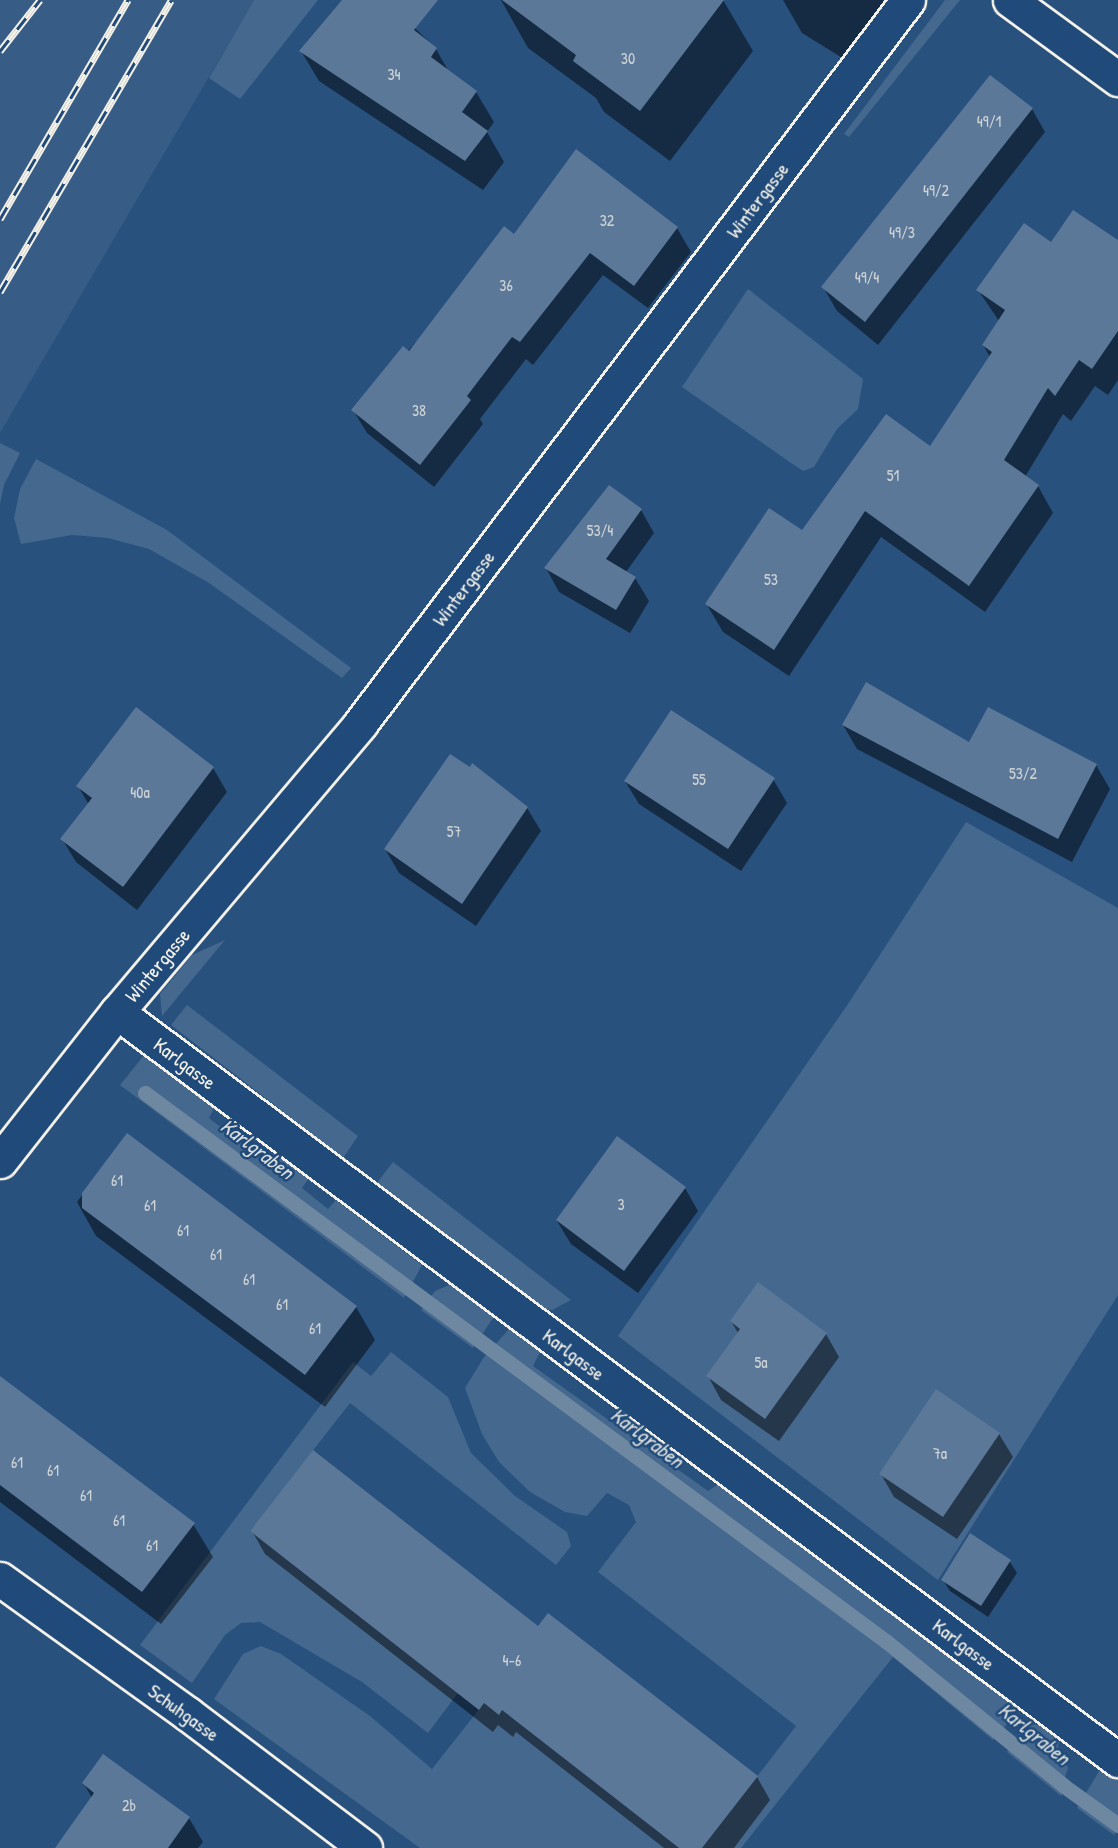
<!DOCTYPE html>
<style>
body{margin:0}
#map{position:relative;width:1118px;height:1848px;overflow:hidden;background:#28517e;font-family:"Patrick Hand",sans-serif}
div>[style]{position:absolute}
.built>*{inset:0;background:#375d86}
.green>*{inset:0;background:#45688e}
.shadow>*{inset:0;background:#0007}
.stream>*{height:15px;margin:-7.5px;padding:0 7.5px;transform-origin:7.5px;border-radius:7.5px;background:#6e88a2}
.building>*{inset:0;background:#5b7899}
.roads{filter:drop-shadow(2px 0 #f4f1e8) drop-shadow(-2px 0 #f4f1e8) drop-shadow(0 2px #f4f1e8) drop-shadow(0 -2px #f4f1e8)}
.minor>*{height:33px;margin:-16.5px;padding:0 16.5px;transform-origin:16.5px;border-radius:16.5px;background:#1f4a7a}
.rail>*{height:7px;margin-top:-3.5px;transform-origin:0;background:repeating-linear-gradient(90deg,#1f4a7a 0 14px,#f4f1e8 0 28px);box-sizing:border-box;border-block:2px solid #f4f1e8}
span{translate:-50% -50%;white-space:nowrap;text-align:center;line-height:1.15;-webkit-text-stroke:5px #1f4a7a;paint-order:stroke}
.number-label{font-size:16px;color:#ced3d4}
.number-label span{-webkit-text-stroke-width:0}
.street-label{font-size:20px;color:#f4f1e8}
.water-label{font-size:21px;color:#d9dcda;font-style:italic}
</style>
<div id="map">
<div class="built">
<div style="clip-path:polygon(0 0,254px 0,0 433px)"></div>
</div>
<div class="green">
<div style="clip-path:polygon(254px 0,318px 0,240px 99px,209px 78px)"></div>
<div style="clip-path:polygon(945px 0,960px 0,849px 137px,844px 134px)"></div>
<div style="clip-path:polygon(748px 289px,863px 379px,858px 409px,837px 429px,814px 467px,803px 471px,794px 465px,682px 387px)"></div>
<div style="clip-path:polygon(0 443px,20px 453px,4px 485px,0 504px)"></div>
<div style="clip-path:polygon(36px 459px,167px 530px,351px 668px,342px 678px,209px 583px,149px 549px,108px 538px,72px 535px,21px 544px,14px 518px,20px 489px)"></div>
<div style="clip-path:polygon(966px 822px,1118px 908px,1118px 1295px,938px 1580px,618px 1336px,848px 1004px)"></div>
<div style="clip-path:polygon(225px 940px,162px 1016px,160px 994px,192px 955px)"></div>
<div style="clip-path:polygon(187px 1005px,358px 1136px,343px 1158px,171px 1025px)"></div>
<div style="clip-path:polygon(145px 1054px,215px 1106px,209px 1118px,267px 1162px,275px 1152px,309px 1178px,302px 1188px,328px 1209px,336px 1200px,422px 1265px,404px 1298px,120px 1085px)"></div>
<div style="clip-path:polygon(393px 1162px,571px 1300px,552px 1310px,535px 1307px,376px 1184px)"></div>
<div style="clip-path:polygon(454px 1283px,495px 1315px,473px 1348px,421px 1310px,435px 1291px)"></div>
<div style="clip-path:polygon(511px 1327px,541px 1350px,533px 1366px,708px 1491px,720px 1483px,1008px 1698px,1015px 1711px,1009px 1722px,993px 1740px,893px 1657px,741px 1848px,702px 1848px,796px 1726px,598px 1572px,636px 1522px,629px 1505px,607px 1493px,587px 1516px,565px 1512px,530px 1492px,499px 1462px,482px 1434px,465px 1388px,484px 1357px)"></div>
<div style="clip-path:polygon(391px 1352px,448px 1397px,471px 1453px,515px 1496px,567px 1532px,571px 1546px,556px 1565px,350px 1403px,250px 1531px,458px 1693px,428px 1733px,362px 1682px,260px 1622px,241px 1623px,225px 1635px,192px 1683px,140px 1645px,353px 1362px,371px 1376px)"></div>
<div style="clip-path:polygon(261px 1646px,281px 1654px,370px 1716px,432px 1769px,484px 1703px,499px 1714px,502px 1710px,679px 1848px,420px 1848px,214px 1699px,243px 1654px)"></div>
<div style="clip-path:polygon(1026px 1723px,1044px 1726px,1060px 1739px,1058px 1746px,1068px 1768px,1065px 1777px,1071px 1782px,1061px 1796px,1007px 1752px)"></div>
<div style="clip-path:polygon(1101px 1768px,1118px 1780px,1118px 1829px,1114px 1835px,1077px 1808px)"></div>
</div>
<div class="shadow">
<div style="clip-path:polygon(344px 0,377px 0,415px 28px,436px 49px,449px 72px,476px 92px,494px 122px,487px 132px,504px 162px,483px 190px,319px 81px,301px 51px)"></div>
<div style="clip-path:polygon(501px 0,723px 0,753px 51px,670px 161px,604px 112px,596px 98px,528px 48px)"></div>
<div style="clip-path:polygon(783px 0,885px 0,872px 18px,885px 40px,865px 72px,802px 33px)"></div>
<div style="clip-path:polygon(1032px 109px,1045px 132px,878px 345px,837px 311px,823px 287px)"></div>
<div style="clip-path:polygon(577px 151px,677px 228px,691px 252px,648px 308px,603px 275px,533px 365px,526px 359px,480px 419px,483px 424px,434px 487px,367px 433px,353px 410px,514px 236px)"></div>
<div style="clip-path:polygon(1118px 242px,1118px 380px,1108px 395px,1095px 386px,1071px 421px,1063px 414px,1025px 477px,1038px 486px,1053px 513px,985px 612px,881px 537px,789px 676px,723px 632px,707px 605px,803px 532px,931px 448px,990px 357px,983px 345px,999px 321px,978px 290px,1052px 244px)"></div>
<div style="clip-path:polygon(641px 510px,654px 533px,626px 572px,635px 578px,649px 601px,630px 633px,559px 592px,546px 568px)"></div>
<div style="clip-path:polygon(989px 709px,1096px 765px,1110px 789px,1072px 862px,857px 749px,843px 725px,970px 744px)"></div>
<div style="clip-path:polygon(137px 710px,213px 768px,227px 792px,137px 910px,76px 862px,62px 839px,89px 805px,78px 786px)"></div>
<div style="clip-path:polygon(473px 765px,527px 808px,541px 831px,476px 926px,399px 873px,385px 849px)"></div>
<div style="clip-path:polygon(773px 779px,787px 803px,741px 871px,639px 804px,625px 781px)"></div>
<div style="clip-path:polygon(127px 1135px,356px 1307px,375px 1340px,325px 1407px,96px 1236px,77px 1202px)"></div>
<div style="clip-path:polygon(685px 1188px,698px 1211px,638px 1293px,571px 1244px,557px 1221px)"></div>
<div style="clip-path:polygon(731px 1321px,826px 1334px,839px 1357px,779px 1441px,721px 1400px,708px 1376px,738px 1333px)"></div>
<div style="clip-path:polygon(0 1377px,193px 1524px,213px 1557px,161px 1624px,0 1502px)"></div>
<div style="clip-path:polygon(999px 1434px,1013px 1457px,957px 1539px,894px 1497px,881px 1474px)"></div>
<div style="clip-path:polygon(252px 1531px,538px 1628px,757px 1777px,770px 1800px,734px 1848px,664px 1848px,516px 1732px,513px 1737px,498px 1725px,493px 1732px,265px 1554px)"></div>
<div style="clip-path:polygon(1010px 1562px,1017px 1573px,988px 1617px,950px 1591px,943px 1580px)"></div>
<div style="clip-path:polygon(103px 1756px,189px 1818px,203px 1842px,198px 1848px,65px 1848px,92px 1798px,84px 1784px)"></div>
</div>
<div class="stream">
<div style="left:145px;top:1093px;width:923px;rotate:36.5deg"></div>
<div style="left:887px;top:1642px;width:228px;rotate:39.1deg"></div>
<div style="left:1064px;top:1786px;width:67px;rotate:35.8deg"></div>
</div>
<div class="building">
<div style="clip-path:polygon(342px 0,438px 0,414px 30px,437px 48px,431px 57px,477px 91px,462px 112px,488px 131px,465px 161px,299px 51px)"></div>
<div style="clip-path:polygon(502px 0,724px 0,640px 111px,573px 61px,576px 55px)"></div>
<div style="clip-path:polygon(990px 75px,1033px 108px,865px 322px,821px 287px)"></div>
<div style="clip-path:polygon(576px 149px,678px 227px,634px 286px,590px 253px,520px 342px,512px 337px,467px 396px,471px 400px,420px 465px,351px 410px,403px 346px,409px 351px,504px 226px,514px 234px)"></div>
<div style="clip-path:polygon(1073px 210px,1118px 240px,1118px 331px,1092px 369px,1079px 360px,1055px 396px,1048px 388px,1004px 460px,1039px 485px,969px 586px,865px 511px,774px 650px,705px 604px,769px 508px,802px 530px,886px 414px,930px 446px,992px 352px,982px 345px,1005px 310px,976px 290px,1024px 223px,1051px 242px)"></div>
<div style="clip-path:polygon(609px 485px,642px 509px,606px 559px,636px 577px,616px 610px,544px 568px)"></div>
<div style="clip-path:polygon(866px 682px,969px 742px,988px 707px,1097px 764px,1058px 839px,842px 725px)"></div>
<div style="clip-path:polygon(136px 707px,214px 767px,123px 887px,60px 839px,92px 798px,76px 786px)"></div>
<div style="clip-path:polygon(671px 710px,775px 778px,728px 849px,624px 781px)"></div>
<div style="clip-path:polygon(450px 754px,470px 767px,472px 763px,528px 807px,462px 904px,384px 849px)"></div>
<div style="clip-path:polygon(127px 1133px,357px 1306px,305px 1375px,82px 1208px,82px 1193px)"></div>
<div style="clip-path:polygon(617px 1136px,686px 1187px,624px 1271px,556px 1220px)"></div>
<div style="clip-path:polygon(758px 1282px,827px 1333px,765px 1419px,706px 1376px,740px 1329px,730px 1321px)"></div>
<div style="clip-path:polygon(0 1376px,195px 1523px,142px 1592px,0 1485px)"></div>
<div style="clip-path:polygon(936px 1389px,1000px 1433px,943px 1517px,879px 1474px)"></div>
<div style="clip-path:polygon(313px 1450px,538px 1626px,548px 1613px,758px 1776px,702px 1848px,679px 1848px,502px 1710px,499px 1715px,484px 1703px,479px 1710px,250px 1531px)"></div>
<div style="clip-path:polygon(970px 1533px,1011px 1560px,981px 1606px,941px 1580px)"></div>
<div style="clip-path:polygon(103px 1754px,190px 1817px,168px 1848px,55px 1848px,94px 1793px,82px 1783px)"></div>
</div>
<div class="roads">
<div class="minor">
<div style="left:1010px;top:0;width:134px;rotate:36.2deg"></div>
<div style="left:117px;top:1012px;width:1250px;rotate:36.77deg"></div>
<div style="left:0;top:1161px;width:189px;rotate:-51.9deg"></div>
<div style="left:117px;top:1012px;width:377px;rotate:-49.8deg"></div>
<div style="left:360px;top:724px;width:908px;rotate:-52.88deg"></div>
<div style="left:0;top:1579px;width:231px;rotate:35.7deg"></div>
<div style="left:188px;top:1714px;width:222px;rotate:37.1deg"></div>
</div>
</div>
<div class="rail">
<div style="left:0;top:51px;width:65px;rotate:-51.9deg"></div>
<div style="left:0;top:219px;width:254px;rotate:-59.7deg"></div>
<div style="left:0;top:292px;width:338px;rotate:-59.6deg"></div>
</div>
<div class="number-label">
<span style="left:628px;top:58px">30</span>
<span style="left:394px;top:74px">34</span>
<span style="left:989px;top:121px">49/1</span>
<span style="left:936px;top:190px">49/2</span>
<span style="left:607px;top:220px">32</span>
<span style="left:902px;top:232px">49/3</span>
<span style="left:867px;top:277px">49/4</span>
<span style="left:506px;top:285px">36</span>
<span style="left:419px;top:410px">38</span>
<span style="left:893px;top:475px">51</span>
<span style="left:600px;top:530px">53/4</span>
<span style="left:771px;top:579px">53</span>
<span style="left:1023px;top:773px">53/2</span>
<span style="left:699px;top:779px">55</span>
<span style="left:140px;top:792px">40a</span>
<span style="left:454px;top:831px">57</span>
<span style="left:117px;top:1180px">61</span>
<span style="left:621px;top:1204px">3</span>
<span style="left:150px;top:1205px">61</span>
<span style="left:183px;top:1230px">61</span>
<span style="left:216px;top:1254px">61</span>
<span style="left:249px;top:1279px">61</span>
<span style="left:282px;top:1304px">61</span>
<span style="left:315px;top:1328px">61</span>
<span style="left:761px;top:1362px">5a</span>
<span style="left:940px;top:1453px">7a</span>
<span style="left:17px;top:1462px">61</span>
<span style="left:53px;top:1470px">61</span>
<span style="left:86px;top:1495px">61</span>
<span style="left:119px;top:1520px">61</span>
<span style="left:152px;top:1545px">61</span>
<span style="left:512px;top:1660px">4-6</span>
<span style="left:129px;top:1805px">2b</span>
</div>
<div class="street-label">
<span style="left:757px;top:200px;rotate:-53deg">Wintergasse</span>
<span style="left:463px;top:588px;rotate:-53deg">Wintergasse</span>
<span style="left:157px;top:965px;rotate:-50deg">Wintergasse</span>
<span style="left:185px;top:1063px;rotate:37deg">Karlgasse</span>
<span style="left:574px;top:1354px;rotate:37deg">Karlgasse</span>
<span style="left:964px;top:1644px;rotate:37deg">Karlgasse</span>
<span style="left:184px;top:1712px;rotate:36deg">Schuhgasse</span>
</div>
<div class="water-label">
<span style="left:257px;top:1149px;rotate:37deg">Karlgraben</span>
<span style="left:647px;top:1438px;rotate:37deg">Karlgraben</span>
<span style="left:1034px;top:1734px;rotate:39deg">Karlgraben</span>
</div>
</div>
